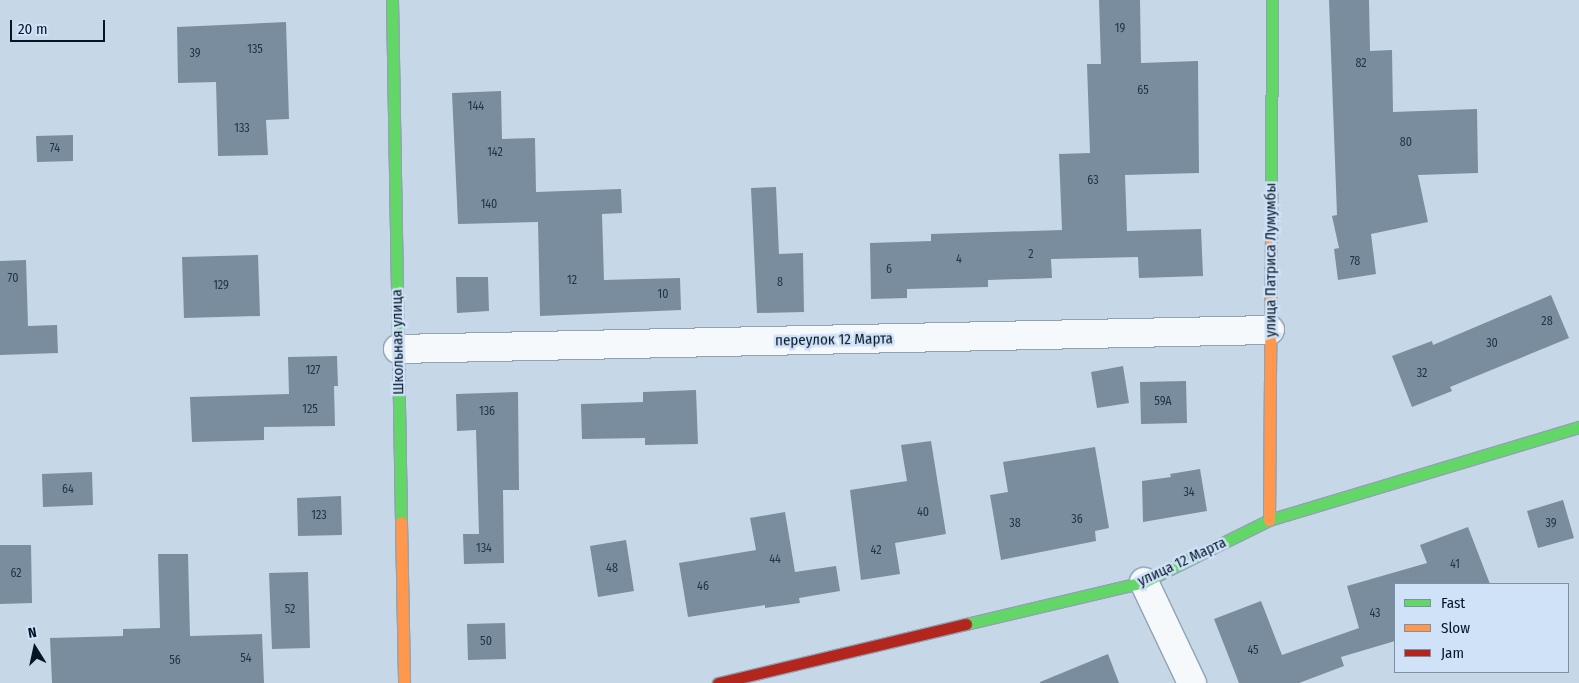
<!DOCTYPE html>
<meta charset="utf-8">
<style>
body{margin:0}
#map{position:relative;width:1579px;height:683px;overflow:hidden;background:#c6d7e8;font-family:"Fira Sans Condensed",sans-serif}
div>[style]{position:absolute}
.building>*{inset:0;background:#7a8d9f}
.roads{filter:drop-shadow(1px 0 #91a2b3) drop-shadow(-1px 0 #91a2b3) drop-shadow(0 1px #91a2b3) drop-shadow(0 -1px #91a2b3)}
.street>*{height:28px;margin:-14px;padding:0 14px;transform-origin:14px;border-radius:14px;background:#f6f9fc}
.fast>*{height:11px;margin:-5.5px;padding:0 5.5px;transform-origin:5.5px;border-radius:5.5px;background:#63d668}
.slow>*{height:11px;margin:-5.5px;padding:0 5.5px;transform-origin:5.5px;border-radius:5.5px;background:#ff974d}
.jam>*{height:11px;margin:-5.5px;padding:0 5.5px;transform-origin:5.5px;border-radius:5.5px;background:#b3261e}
span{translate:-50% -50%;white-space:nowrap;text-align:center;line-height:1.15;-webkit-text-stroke:5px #cfe2f7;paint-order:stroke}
.number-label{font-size:12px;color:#223345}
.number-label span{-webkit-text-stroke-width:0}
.street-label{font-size:15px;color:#041527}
.legend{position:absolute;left:1394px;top:583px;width:175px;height:90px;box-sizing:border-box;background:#cfe2f7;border:1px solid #7e90a4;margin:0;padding:6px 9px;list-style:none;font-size:15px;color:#041527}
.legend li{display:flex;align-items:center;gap:10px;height:25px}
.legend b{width:25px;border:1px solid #7e90a4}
.north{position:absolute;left:10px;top:623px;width:50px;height:50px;-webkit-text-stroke:4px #cfe2f7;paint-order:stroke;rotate:350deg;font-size:14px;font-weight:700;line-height:20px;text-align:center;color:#041527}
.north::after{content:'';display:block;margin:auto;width:18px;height:22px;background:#041527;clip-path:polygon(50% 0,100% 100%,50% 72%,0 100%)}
.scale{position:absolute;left:10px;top:20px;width:95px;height:22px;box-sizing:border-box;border:2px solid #041527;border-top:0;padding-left:6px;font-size:15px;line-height:18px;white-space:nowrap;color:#041527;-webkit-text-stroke:4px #cfe2f7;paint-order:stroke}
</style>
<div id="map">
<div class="building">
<div style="clip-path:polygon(1099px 0,1140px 0,1141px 63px,1198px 61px,1199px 173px,1125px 175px,1127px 231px,1201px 229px,1203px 276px,1139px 278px,1138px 257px,1051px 259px,1052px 278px,988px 280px,988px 287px,907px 289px,907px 298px,871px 299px,870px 243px,931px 241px,931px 234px,1062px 230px,1059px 154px,1090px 153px,1087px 64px,1101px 64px)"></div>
<div style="clip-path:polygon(1329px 0,1369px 0,1370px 51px,1392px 50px,1393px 112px,1477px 109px,1478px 173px,1418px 175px,1428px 222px,1371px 234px,1376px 274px,1338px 280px,1334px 249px,1339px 248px,1332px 216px,1337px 215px)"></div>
<div style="clip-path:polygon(286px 22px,289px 119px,266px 120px,268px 155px,218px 156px,216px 82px,178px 83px,177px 27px)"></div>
<div style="clip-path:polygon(501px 91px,502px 139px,535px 138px,536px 192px,621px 189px,622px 213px,602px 214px,604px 280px,680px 278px,681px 310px,540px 316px,538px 222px,458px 224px,452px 93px)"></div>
<div style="clip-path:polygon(73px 135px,73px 161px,37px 162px,36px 136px)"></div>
<div style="clip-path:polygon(776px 187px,779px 254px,803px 253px,804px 312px,757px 313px,751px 188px)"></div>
<div style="clip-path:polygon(258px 255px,260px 316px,184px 318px,182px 257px)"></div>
<div style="clip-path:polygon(26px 260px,28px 326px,57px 325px,58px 353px,0 355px,0 261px)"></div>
<div style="clip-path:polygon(456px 277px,488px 277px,489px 311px,457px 313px)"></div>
<div style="clip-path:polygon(1551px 295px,1569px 338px,1450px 387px,1452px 391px,1412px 407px,1392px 356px,1432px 341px,1433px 345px)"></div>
<div style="clip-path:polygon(337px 356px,338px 386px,334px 386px,335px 426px,264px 427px,264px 440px,192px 442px,190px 397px,289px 394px,288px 357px)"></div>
<div style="clip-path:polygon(1123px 366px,1129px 403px,1097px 408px,1091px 372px)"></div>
<div style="clip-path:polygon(1186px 381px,1187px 423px,1141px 424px,1140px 382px)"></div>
<div style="clip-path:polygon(696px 390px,698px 444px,645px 445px,645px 438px,582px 439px,581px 404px,643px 402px,643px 392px)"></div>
<div style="clip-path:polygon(518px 392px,519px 490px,503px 490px,504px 563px,464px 564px,463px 534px,479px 534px,476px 430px,457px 431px,456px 394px)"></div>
<div style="clip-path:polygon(931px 441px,946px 534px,895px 543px,900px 574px,861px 580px,850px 490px,907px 481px,901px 445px)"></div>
<div style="clip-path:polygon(1095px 447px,1109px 528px,1095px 531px,1096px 541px,1001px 560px,990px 495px,1008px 492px,1003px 462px)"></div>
<div style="clip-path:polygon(1200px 469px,1207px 511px,1143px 522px,1142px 481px,1171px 477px,1170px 474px)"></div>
<div style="clip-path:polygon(92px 472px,93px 505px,43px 507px,42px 474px)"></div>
<div style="clip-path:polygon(341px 496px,342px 535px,298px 536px,297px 498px)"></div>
<div style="clip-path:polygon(1563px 500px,1574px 538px,1538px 548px,1527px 511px)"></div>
<div style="clip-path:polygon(785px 512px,795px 572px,836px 566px,840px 591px,799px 598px,800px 603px,765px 608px,765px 605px,688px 617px,679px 563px,756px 550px,750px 518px)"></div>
<div style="clip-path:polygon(1468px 527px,1490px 584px,1395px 584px,1395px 641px,1341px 657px,1344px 666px,1299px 683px,1239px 683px,1214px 619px,1261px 601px,1282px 655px,1359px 628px,1347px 586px,1427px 563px,1420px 545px)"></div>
<div style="clip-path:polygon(626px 540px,634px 591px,598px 597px,590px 546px)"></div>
<div style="clip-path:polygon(0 545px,31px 545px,32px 603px,0 604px)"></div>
<div style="clip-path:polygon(158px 554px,188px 554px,190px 636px,262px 634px,264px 683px,52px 683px,50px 638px,123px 636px,123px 629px,160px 628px)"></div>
<div style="clip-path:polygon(308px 572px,310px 648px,272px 649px,269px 573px)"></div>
<div style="clip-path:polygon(505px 623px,506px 659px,468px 660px,467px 624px)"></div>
<div style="clip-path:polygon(1108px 654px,1119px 683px,1040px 683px,1040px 682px)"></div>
</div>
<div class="roads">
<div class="street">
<div style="left:398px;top:349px;width:872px;rotate:-1.25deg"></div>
<div style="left:1144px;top:582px;width:112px;rotate:64.6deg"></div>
</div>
<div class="fast">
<div style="left:392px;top:0;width:522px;rotate:89.01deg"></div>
<div style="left:1271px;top:195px;width:195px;rotate:-89.7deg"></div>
<div style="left:966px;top:624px;width:183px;rotate:-13.3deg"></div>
<div style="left:1144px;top:582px;width:140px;rotate:-26.4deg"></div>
<div style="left:1269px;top:520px;width:324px;rotate:-16.7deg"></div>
</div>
<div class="slow">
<div style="left:1269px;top:520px;width:325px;rotate:-89.6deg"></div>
<div style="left:401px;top:522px;width:161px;rotate:88.9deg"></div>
</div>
<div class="jam">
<div style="left:718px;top:683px;width:255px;rotate:-13.4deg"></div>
</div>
</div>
<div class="number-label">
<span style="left:1120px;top:29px">19</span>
<span style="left:255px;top:50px">135</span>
<span style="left:195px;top:54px">39</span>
<span style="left:1361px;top:64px">82</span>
<span style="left:1143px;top:91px">65</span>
<span style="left:476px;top:107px">144</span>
<span style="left:242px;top:129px">133</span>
<span style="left:1406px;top:143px">80</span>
<span style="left:55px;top:149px">74</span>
<span style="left:495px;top:153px">142</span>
<span style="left:1093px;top:181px">63</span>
<span style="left:489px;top:205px">140</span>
<span style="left:1031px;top:255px">2</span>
<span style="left:959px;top:260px">4</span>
<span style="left:1355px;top:262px">78</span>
<span style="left:889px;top:270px">6</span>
<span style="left:13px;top:279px">70</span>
<span style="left:572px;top:281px">12</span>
<span style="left:780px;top:283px">8</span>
<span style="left:221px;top:286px">129</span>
<span style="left:663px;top:295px">10</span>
<span style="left:1547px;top:322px">28</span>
<span style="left:1492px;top:344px">30</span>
<span style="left:313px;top:371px">127</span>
<span style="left:1422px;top:374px">32</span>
<span style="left:1163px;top:402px">59А</span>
<span style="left:310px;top:410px">125</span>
<span style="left:487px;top:412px">136</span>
<span style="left:68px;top:490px">64</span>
<span style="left:1189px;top:493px">34</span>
<span style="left:923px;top:513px">40</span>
<span style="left:319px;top:516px">123</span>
<span style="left:1077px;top:520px">36</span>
<span style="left:1015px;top:524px">38</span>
<span style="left:1551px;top:524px">39</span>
<span style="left:484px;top:549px">134</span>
<span style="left:876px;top:551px">42</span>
<span style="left:775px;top:560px">44</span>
<span style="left:1455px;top:565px">41</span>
<span style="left:612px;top:569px">48</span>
<span style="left:16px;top:574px">62</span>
<span style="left:703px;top:587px">46</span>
<span style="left:290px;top:610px">52</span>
<span style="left:1375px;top:614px">43</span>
<span style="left:486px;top:642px">50</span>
<span style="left:1253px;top:651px">45</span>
<span style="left:246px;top:659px">54</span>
<span style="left:175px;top:661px">56</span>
</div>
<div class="street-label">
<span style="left:1271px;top:260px;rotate:-90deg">улица Патриса Лумумбы</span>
<span style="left:834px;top:340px;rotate:-1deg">переулок 12 Марта</span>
<span style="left:398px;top:342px;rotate:-91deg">Школьная улица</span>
<span style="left:1182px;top:562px;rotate:-25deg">улица 12 Марта</span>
</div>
<ul class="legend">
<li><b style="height:6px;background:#63d668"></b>Fast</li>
<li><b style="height:6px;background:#ff974d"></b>Slow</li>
<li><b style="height:6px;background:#b3261e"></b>Jam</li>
</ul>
<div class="north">N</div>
<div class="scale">20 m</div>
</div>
